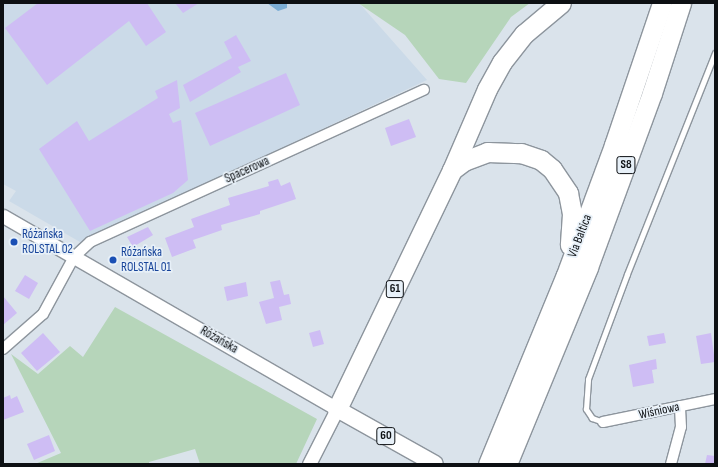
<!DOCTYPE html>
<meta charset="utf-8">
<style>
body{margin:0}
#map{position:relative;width:718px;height:467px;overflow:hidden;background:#dae3eb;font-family:"Sofia Sans Condensed",sans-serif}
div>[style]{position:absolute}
.built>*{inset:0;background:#cbdae8}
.green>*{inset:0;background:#b6d5ba}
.water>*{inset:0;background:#7badd5}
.building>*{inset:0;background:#cebdf4}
.roads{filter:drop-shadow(1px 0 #8d959d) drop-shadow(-1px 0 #8d959d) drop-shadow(0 1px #8d959d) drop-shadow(0 -1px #8d959d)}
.service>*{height:5px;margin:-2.5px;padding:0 2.5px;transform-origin:2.5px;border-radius:2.5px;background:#fff}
.minor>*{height:10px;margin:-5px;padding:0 5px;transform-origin:5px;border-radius:5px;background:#fff}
.tertiary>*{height:13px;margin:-6.5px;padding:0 6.5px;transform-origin:6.5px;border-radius:6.5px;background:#fff}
.primary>*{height:16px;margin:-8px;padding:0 8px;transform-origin:8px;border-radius:8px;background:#fff}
.motorway>*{height:19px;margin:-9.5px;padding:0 9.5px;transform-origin:9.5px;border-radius:9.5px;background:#fff}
.dots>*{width:11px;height:11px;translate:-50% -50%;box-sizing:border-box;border:2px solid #e7f0f8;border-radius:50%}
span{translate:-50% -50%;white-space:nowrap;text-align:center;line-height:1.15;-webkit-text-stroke:3.5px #e7f0f8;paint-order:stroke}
.shield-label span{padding:1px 3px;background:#e7f0f8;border:1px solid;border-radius:3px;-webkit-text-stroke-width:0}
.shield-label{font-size:12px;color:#0d1013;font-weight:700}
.street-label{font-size:13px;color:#0d1013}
.transit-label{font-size:13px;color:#164399}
.left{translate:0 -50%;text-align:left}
.frame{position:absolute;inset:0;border:4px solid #0d1013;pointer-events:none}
</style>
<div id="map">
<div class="built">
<div style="clip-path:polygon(3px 3px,359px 3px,427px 80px,80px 242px,9px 201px,16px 191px,3px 184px)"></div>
</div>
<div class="green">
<div style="clip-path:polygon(358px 3px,530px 3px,511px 17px,466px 83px,439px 79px,405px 35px)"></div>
<div style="clip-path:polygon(115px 307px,317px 419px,296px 464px,200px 464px,195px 449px,149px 462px,149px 464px,35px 464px,61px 453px,11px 354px,38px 374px,70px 346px,83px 357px)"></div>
</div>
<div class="water">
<div style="clip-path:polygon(267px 3px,287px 3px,287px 8px,278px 11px)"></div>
</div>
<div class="building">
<div style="clip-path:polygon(38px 3px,147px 3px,166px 32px,146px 46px,129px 21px,47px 85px,5px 28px)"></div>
<div style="clip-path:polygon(175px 3px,199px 3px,183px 13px)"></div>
<div style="clip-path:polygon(236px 35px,251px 61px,238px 67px,241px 72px,190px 102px,183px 85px,232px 58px,224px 42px)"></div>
<div style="clip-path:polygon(286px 73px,300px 105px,210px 146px,195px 113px)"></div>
<div style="clip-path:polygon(177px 80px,180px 108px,169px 114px,173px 123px,181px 120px,188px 180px,173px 193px,90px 231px,39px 149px,77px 121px,89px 141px,158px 98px,155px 91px)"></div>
<div style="clip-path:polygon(409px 119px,416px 137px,391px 146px,385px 128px)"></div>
<div style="clip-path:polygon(278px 179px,281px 186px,290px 182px,296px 199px,260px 211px,260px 214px,221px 225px,222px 230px,193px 240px,196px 248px,172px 257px,165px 238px,194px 227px,191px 219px,230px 205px,228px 198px,269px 186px,268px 182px)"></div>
<div style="clip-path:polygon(148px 227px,153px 235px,133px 247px,127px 237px)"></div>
<div style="clip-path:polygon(25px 275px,38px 283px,29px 299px,15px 291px)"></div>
<div style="clip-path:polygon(280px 280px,284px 295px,289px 294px,291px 304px,279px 307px,282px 320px,266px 324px,259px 302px,274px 298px,270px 282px)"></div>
<div style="clip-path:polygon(246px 282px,248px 296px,227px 301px,224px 287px)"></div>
<div style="clip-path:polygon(3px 296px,17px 313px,3px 325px)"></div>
<div style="clip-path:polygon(320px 330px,324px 344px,313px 347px,309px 333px)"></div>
<div style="clip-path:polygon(43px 333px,60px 352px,37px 371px,21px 353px)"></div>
<div style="clip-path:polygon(664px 333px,666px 343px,649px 346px,647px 336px)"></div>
<div style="clip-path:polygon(711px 333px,715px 362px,701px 364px,696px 336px)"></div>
<div style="clip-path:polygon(656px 359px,657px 369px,652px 370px,654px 383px,633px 387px,629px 365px)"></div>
<div style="clip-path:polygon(10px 395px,11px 399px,17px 396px,24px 412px,3px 420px,3px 398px)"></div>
<div style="clip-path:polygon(49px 435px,55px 451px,34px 460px,27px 444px)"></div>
<div style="clip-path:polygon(707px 455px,715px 456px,715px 464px,705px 464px)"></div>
</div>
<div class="roads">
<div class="service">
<div style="left:603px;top:422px;width:12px;rotate:-160deg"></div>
<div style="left:592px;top:418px;width:11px;rotate:-124deg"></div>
<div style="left:586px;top:409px;width:30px;rotate:-86deg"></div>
<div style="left:588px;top:379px;width:112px;rotate:-69.6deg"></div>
<div style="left:627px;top:274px;width:238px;rotate:-68.3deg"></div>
</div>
<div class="minor">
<div style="left:3px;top:349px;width:53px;rotate:-41.2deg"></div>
<div style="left:43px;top:314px;width:65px;rotate:-61.5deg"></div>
<div style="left:74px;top:257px;width:22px;rotate:-43deg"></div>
<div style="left:90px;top:242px;width:367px;rotate:-24.5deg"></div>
<div style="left:603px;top:422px;width:114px;rotate:-11.6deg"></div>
<div style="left:671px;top:464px;width:38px;rotate:-75deg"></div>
<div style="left:681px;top:427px;width:21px;rotate:-93deg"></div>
</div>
<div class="tertiary">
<div style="left:3px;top:216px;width:386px;rotate:30deg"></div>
<div style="left:337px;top:409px;width:62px;rotate:117deg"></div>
</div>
<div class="primary">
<div style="left:337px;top:409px;width:112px;rotate:29.3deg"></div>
</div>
<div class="motorway">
<div style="left:452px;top:170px;width:15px;rotate:-37deg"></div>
<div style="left:464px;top:161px;width:25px;rotate:-21deg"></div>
<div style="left:487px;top:152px;width:34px;rotate:2deg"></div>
<div style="left:521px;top:153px;width:21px;rotate:19deg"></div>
<div style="left:541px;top:160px;width:14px;rotate:39deg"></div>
<div style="left:552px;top:169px;width:29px;rotate:56deg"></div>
<div style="left:568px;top:193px;width:21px;rotate:79deg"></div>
<div style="left:572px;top:214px;width:31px;rotate:94deg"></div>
<div style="left:337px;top:409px;width:265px;rotate:-64.3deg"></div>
<div style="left:452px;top:170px;width:88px;rotate:-66.6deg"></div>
<div style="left:487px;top:89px;width:31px;rotate:-61deg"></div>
<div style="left:502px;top:62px;width:36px;rotate:-52deg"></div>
<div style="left:524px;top:34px;width:48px;rotate:-40deg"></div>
<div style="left:488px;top:464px;width:204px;rotate:-67.6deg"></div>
<div style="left:566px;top:275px;width:139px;rotate:-69.7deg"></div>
<div style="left:614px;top:145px;width:150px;rotate:-71.3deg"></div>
<div style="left:507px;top:464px;width:213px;rotate:-67.6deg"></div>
<div style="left:588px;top:267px;width:185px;rotate:-69.8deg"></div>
<div style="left:652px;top:93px;width:95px;rotate:-72.1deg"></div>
</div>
</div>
<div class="dots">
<div style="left:14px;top:242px;background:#1a4fb4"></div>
<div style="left:113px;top:260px;background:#1a4fb4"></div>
</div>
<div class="shield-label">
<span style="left:626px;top:165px">S8</span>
<span style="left:395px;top:289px">61</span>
<span style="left:386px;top:436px">60</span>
</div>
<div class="street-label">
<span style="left:247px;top:170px;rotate:-24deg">Spacerowa</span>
<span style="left:580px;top:236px;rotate:-69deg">Via Baltica</span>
<span style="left:219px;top:340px;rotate:30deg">Różańska</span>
<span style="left:659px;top:411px;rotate:-12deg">Wiśniowa</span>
</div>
<div class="transit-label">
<span class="left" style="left:22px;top:242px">Różańska<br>ROLSTAL 02</span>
<span class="left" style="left:121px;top:260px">Różańska<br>ROLSTAL 01</span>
</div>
<div class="frame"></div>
</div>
